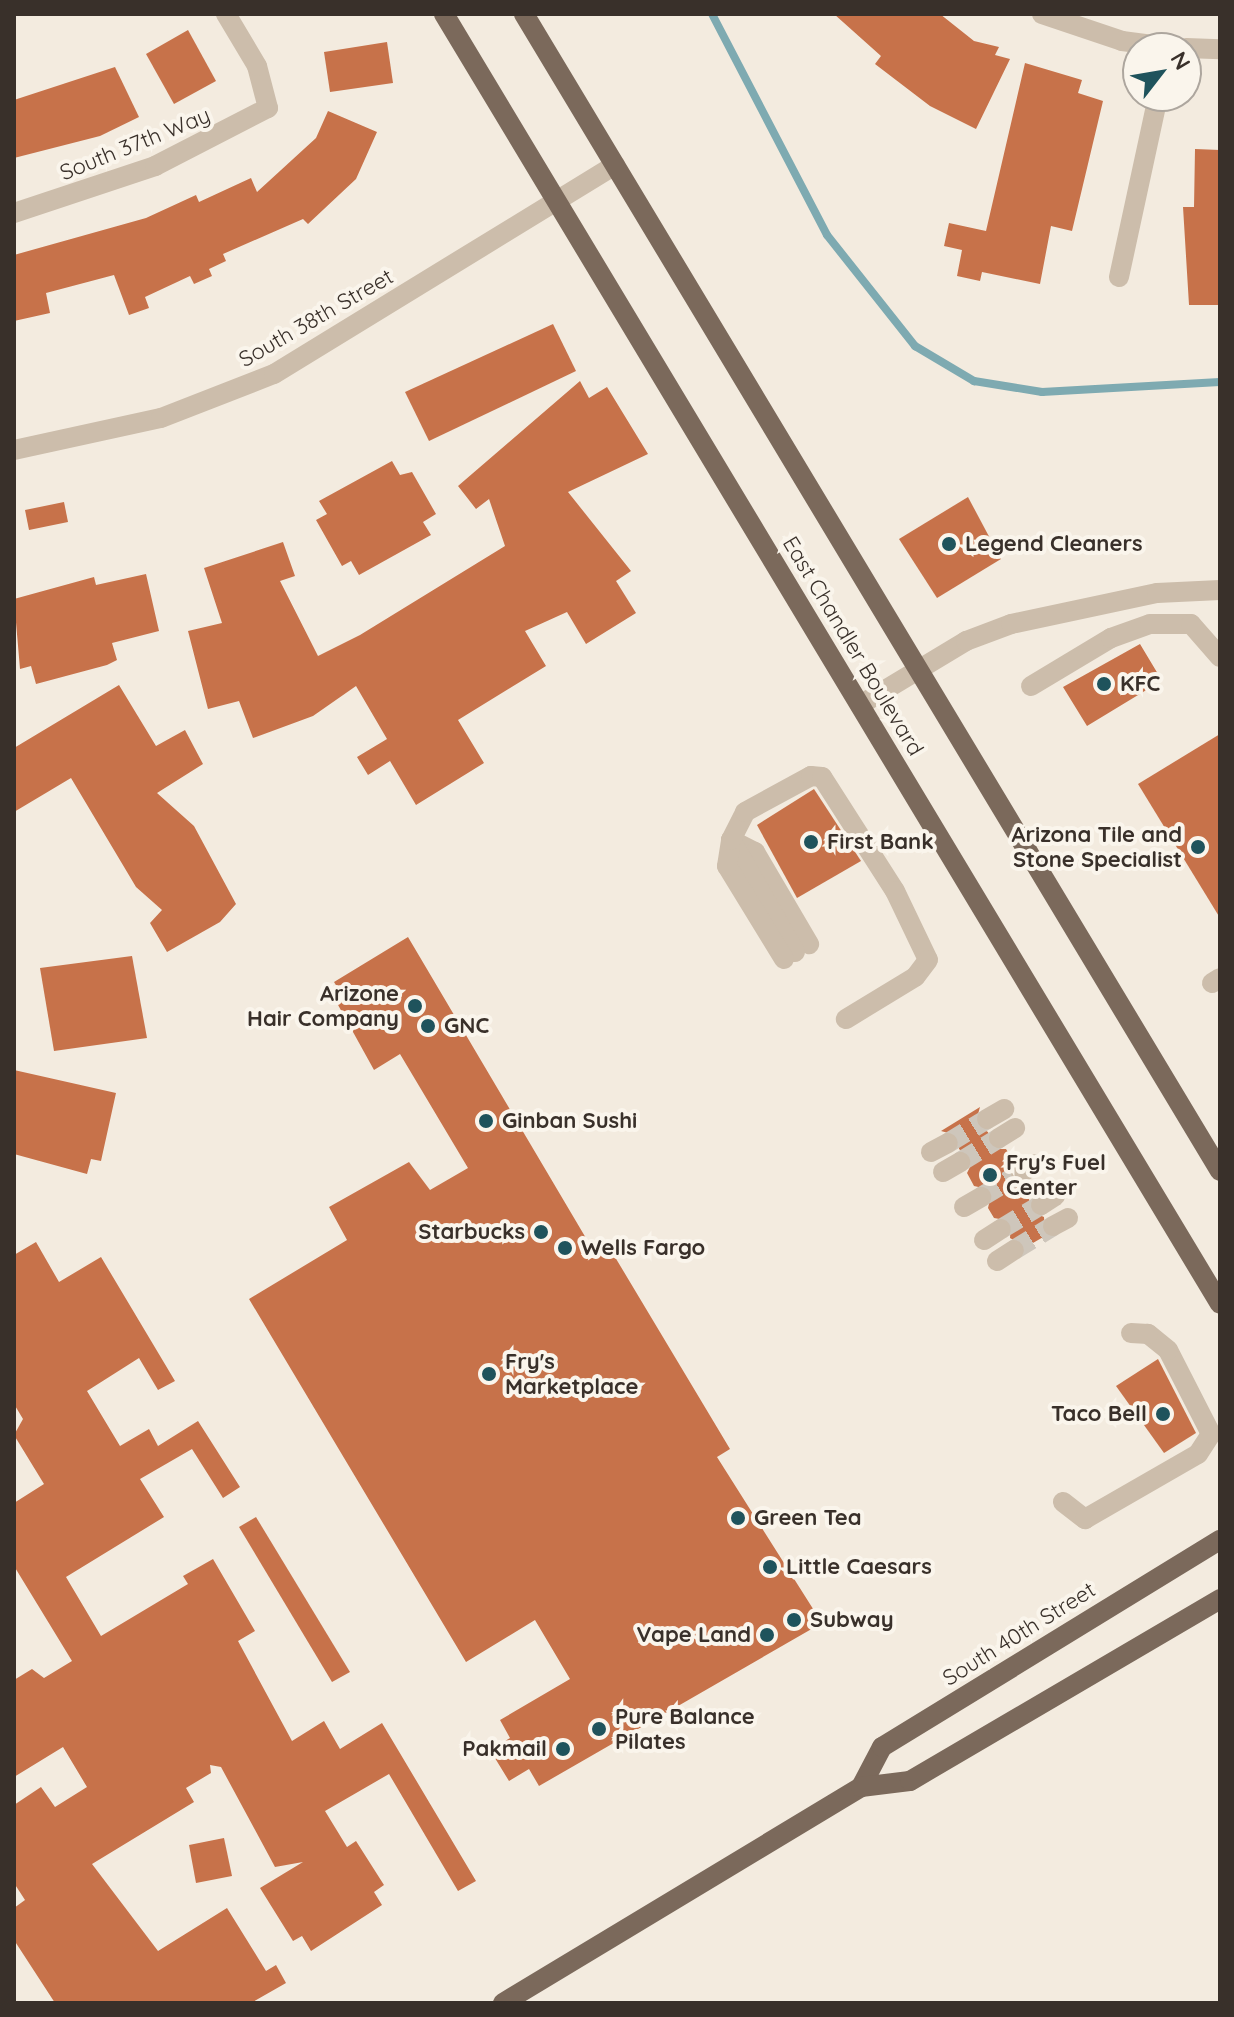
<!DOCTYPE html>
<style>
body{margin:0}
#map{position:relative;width:1234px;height:2017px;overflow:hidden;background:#f3ebdf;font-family:Quicksand,sans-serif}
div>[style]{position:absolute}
.stream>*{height:8px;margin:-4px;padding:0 4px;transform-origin:4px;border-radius:4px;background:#7eaab1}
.building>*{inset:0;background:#c7724a}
.minor-tunnel>*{height:20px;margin-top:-10px;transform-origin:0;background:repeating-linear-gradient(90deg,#cec6bb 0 20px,transparent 0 30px)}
.minor>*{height:20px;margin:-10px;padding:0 10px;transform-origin:10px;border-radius:10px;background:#ccbdab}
.major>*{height:20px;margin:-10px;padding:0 10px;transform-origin:10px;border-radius:10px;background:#7b695b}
.dots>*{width:22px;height:22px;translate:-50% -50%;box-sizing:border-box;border:4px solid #faf5ec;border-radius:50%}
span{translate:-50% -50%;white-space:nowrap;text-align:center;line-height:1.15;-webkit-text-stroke:8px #faf5ec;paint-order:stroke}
.street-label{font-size:22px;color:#39302a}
.poi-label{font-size:22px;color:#39302a;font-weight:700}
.left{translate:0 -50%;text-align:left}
.right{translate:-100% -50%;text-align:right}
.frame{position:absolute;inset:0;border:16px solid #39302a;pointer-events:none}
.north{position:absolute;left:1122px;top:32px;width:80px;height:80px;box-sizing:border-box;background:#faf5ec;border:2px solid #ada69e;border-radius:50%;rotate:59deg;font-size:22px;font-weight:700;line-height:32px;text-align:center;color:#39302a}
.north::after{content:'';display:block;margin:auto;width:28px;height:36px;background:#1f535c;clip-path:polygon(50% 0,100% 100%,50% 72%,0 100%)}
</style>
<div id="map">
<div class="stream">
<div style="left:712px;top:14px;width:249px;rotate:62.5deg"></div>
<div style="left:827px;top:235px;width:142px;rotate:51.6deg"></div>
<div style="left:915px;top:346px;width:69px;rotate:30.7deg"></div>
<div style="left:974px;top:381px;width:69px;rotate:9.2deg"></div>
<div style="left:1042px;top:392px;width:178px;rotate:-3.2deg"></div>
</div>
<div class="building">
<div style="clip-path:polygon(834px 14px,940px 14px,974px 41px,999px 47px,995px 55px,1010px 59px,976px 129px,930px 106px,875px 64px,881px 56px)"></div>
<div style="clip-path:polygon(188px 30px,216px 81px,174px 104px,146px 54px)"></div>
<div style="clip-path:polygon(387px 42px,393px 83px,330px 92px,324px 52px)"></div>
<div style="clip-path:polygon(1025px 63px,1082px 80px,1078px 93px,1103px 101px,1072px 231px,1051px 226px,1040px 284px,982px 272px,980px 281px,957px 276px,962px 250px,944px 246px,949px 223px,986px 231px)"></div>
<div style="clip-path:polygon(115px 67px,139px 117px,100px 136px,14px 158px,14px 100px)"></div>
<div style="clip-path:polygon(328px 111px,377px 132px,356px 179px,308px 224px,303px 219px,223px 254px,226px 261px,209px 269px,212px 276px,194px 284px,190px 276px,145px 297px,149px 308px,129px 315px,114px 275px,46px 293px,50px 313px,14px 321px,14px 255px,146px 218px,196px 195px,199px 202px,251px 178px,257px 192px,316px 138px)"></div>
<div style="clip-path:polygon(1195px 149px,1220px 150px,1220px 305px,1189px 305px,1183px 207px,1194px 207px)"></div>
<div style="clip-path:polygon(553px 324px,576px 371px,429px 441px,405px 392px)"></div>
<div style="clip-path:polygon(580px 381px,589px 398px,607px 387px,648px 454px,568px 492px,631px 571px,616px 581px,636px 613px,586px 644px,567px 612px,525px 631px,546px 666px,458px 720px,484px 763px,416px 805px,390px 761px,368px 775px,357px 757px,387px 739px,356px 686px,313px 716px,253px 738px,239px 701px,208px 709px,188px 631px,222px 623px,204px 568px,283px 542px,295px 576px,280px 581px,318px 656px,360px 635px,505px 546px,489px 499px,476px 509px,458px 486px)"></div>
<div style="clip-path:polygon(392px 461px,400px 475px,412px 472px,436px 514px,423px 522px,431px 535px,359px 575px,351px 561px,342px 566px,316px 520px,327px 514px,319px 501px)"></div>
<div style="clip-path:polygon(968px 497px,1001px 559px,937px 598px,899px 539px)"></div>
<div style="clip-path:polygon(64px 502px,68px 522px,29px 530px,25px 510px)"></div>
<div style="clip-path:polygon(146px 574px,159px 631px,112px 643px,117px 660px,107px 665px,36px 684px,31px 666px,20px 669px,14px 599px,94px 577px,96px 585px)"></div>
<div style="clip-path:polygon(1140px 644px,1158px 674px,1144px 682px,1148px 689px,1087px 726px,1063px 687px)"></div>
<div style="clip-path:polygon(119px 685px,156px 746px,185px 730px,203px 764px,157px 793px,194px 826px,236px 904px,220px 922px,167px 952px,150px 923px,162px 910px,136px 887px,71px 778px,14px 812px,14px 748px)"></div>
<div style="clip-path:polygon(1220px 734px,1220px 918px,1138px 784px)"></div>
<div style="clip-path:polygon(814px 789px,861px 861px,797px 898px,757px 825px)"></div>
<div style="clip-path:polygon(408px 937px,593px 1250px,606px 1242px,730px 1449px,717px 1457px,822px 1623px,539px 1786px,529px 1769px,509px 1781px,490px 1750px,510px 1738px,500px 1720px,570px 1679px,535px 1620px,466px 1662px,249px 1299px,347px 1240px,329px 1207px,409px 1162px,430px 1190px,468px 1168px,400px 1054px,374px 1070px,332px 994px,339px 990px,334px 982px)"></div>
<div style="clip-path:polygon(132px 956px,147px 1038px,54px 1051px,40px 968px)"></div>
<div style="clip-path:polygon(14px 1070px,116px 1093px,101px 1161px,91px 1159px,87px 1174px,14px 1154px)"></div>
<div style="clip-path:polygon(980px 1107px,975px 1125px,988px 1132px,992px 1149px,1006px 1149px,1014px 1162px,1010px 1179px,1028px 1184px,1030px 1211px,1044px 1217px,1045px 1236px,1026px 1247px,1010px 1238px,1011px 1221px,994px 1218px,988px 1208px,992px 1190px,974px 1186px,967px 1173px,973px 1161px,959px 1149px,959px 1136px,941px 1131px)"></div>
<div style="clip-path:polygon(36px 1242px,59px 1282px,101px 1257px,175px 1381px,158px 1390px,139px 1358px,87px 1391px,120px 1446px,149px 1429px,158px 1446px,198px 1421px,240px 1487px,223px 1498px,192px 1449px,140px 1479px,164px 1517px,66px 1577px,101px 1636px,188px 1584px,183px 1576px,213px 1559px,255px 1631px,238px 1641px,292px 1741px,324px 1721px,340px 1749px,382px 1723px,476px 1881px,458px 1891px,389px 1774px,325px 1811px,347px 1847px,356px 1841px,384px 1885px,374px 1892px,382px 1905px,311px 1951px,302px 1936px,293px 1941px,260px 1888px,303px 1862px,275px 1867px,221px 1767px,210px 1765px,211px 1773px,186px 1788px,194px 1802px,92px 1864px,158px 1951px,227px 1908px,266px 1971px,276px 1965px,286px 1983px,251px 2003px,55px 2003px,14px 1940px,14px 1908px,25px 1900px,14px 1883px,14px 1805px,41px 1787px,55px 1807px,87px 1787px,63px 1747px,14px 1777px,14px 1680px,32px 1669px,44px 1678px,72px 1661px,14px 1566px,14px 1503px,44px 1484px,14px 1435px,23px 1419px,14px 1404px,14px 1255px)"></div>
<div style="clip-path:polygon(1158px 1359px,1196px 1433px,1164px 1453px,1116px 1386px)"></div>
<div style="clip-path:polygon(256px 1517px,350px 1672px,332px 1682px,239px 1527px)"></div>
<div style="clip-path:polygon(224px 1838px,232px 1876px,196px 1883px,189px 1845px)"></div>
</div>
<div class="minor-tunnel">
<div style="left:948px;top:1143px;width:46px;rotate:-31.6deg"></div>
<div style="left:960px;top:1162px;width:46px;rotate:-31.6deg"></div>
<div style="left:981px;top:1197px;width:47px;rotate:-31deg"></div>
<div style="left:1001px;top:1229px;width:47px;rotate:-31deg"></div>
<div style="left:1014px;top:1250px;width:46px;rotate:-31.6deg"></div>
</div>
<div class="minor">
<div style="left:1042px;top:14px;width:84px;rotate:18.6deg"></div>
<div style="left:1122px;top:41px;width:54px;rotate:7.4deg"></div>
<div style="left:1186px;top:48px;width:34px;rotate:2deg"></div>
<div style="left:14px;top:213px;width:149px;rotate:-18.4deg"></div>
<div style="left:155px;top:166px;width:127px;rotate:-27.2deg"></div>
<div style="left:268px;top:108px;width:43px;rotate:-104.7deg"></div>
<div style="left:257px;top:66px;width:61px;rotate:-120.8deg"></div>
<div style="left:1119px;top:277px;width:185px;rotate:-77.8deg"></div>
<div style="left:14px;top:450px;width:150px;rotate:-12.3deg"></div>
<div style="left:161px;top:418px;width:121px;rotate:-21.3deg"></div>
<div style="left:274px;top:374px;width:400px;rotate:-31.5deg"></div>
<div style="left:1031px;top:686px;width:93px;rotate:-31deg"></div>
<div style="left:1111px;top:638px;width:41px;rotate:-19.7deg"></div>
<div style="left:1150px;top:624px;width:41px"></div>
<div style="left:1191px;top:624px;width:44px;rotate:48.7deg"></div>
<div style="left:860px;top:705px;width:124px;rotate:-31.1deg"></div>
<div style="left:966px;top:641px;width:48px;rotate:-20.7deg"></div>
<div style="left:1011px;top:624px;width:149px;rotate:-12deg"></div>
<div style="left:1157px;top:593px;width:63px;rotate:-2.7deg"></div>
<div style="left:731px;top:840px;width:27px;rotate:27deg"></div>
<div style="left:755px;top:852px;width:107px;rotate:59.6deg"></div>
<div style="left:731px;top:840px;width:129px;rotate:60.3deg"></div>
<div style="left:784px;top:959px;width:109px;rotate:-121.5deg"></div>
<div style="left:727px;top:866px;width:26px;rotate:-81deg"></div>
<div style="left:731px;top:840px;width:31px;rotate:-63deg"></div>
<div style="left:745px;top:812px;width:75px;rotate:-28.6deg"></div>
<div style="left:811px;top:776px;width:11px;rotate:5deg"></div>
<div style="left:822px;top:777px;width:135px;rotate:57.4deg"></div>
<div style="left:895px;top:891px;width:76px;rotate:64.4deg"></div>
<div style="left:928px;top:960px;width:21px;rotate:127deg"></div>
<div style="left:915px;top:977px;width:81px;rotate:148.7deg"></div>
<div style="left:1212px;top:983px;width:9px;rotate:-32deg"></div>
<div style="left:987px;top:1119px;width:20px;rotate:-30deg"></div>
<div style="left:999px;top:1138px;width:19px;rotate:-32deg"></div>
<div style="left:931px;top:1152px;width:19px;rotate:-28deg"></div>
<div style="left:943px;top:1172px;width:20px;rotate:-30deg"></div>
<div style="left:1021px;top:1173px;width:17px;rotate:-31deg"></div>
<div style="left:1041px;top:1205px;width:17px;rotate:-33deg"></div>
<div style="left:964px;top:1207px;width:20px;rotate:-30deg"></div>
<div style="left:1053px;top:1226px;width:17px;rotate:-28deg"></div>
<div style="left:984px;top:1240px;width:20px;rotate:-33deg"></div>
<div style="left:997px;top:1261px;width:20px;rotate:-33deg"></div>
<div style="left:1063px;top:1502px;width:28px;rotate:38deg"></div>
<div style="left:1085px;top:1519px;width:130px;rotate:-29.9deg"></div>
<div style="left:1198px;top:1454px;width:24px;rotate:-57deg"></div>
<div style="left:1211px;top:1434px;width:94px;rotate:-117.1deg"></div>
<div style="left:1168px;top:1350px;width:26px;rotate:-141deg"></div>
<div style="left:1148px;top:1334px;width:17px;rotate:-177deg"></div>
</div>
<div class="major">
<div style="left:444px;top:14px;width:1505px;rotate:58.97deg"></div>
<div style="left:524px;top:14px;width:1350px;rotate:58.97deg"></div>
<div style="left:861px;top:1787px;width:45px;rotate:-62.3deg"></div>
<div style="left:882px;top:1747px;width:396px;rotate:-31.5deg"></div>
<div style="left:503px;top:2003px;width:418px;rotate:-31.1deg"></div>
<div style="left:861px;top:1787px;width:49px;rotate:-7deg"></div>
<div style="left:910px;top:1781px;width:359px;rotate:-30.4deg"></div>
</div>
<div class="dots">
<div style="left:949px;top:544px;background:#1f535c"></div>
<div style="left:1104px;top:684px;background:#1f535c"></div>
<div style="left:811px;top:842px;background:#1f535c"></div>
<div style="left:1198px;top:847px;background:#1f535c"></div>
<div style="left:415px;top:1006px;background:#1f535c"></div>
<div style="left:428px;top:1026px;background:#1f535c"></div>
<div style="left:486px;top:1121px;background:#1f535c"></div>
<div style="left:990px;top:1175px;background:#1f535c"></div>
<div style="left:541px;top:1232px;background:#1f535c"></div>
<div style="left:565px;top:1248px;background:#1f535c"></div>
<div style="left:489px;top:1374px;background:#1f535c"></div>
<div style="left:1163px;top:1414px;background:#1f535c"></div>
<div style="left:738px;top:1518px;background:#1f535c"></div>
<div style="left:770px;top:1567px;background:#1f535c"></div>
<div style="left:794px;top:1620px;background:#1f535c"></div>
<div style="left:767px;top:1635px;background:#1f535c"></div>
<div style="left:599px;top:1729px;background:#1f535c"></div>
<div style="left:563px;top:1749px;background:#1f535c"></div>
</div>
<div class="street-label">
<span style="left:135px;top:144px;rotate:-22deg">South 37th Way</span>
<span style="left:316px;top:318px;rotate:-30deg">South 38th Street</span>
<span style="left:853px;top:646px;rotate:59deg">East Chandler Boulevard</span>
<span style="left:1019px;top:1634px;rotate:-32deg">South 40th Street</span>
</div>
<div class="poi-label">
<span class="left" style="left:965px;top:544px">Legend Cleaners</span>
<span class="left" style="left:1120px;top:684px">KFC</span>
<span class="right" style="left:1182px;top:847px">Arizona Tile and<br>Stone Specialist</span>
<span class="left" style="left:827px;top:842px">First Bank</span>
<span class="right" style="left:399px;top:1006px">Arizone<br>Hair Company</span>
<span class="left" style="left:444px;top:1026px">GNC</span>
<span class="left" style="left:502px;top:1121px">Ginban Sushi</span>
<span class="left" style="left:1006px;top:1175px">Fry's Fuel<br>Center</span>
<span class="right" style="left:525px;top:1232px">Starbucks</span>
<span class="left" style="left:581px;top:1248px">Wells Fargo</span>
<span class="left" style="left:505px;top:1374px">Fry's<br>Marketplace</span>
<span class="right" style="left:1147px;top:1414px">Taco Bell</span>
<span class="left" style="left:754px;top:1518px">Green Tea</span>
<span class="left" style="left:786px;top:1567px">Little Caesars</span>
<span class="left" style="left:810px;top:1620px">Subway</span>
<span class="right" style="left:751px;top:1635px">Vape Land</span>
<span class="left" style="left:615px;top:1729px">Pure Balance<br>Pilates</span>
<span class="right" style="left:547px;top:1749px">Pakmail</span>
</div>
<div class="frame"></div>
<div class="north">N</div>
</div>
